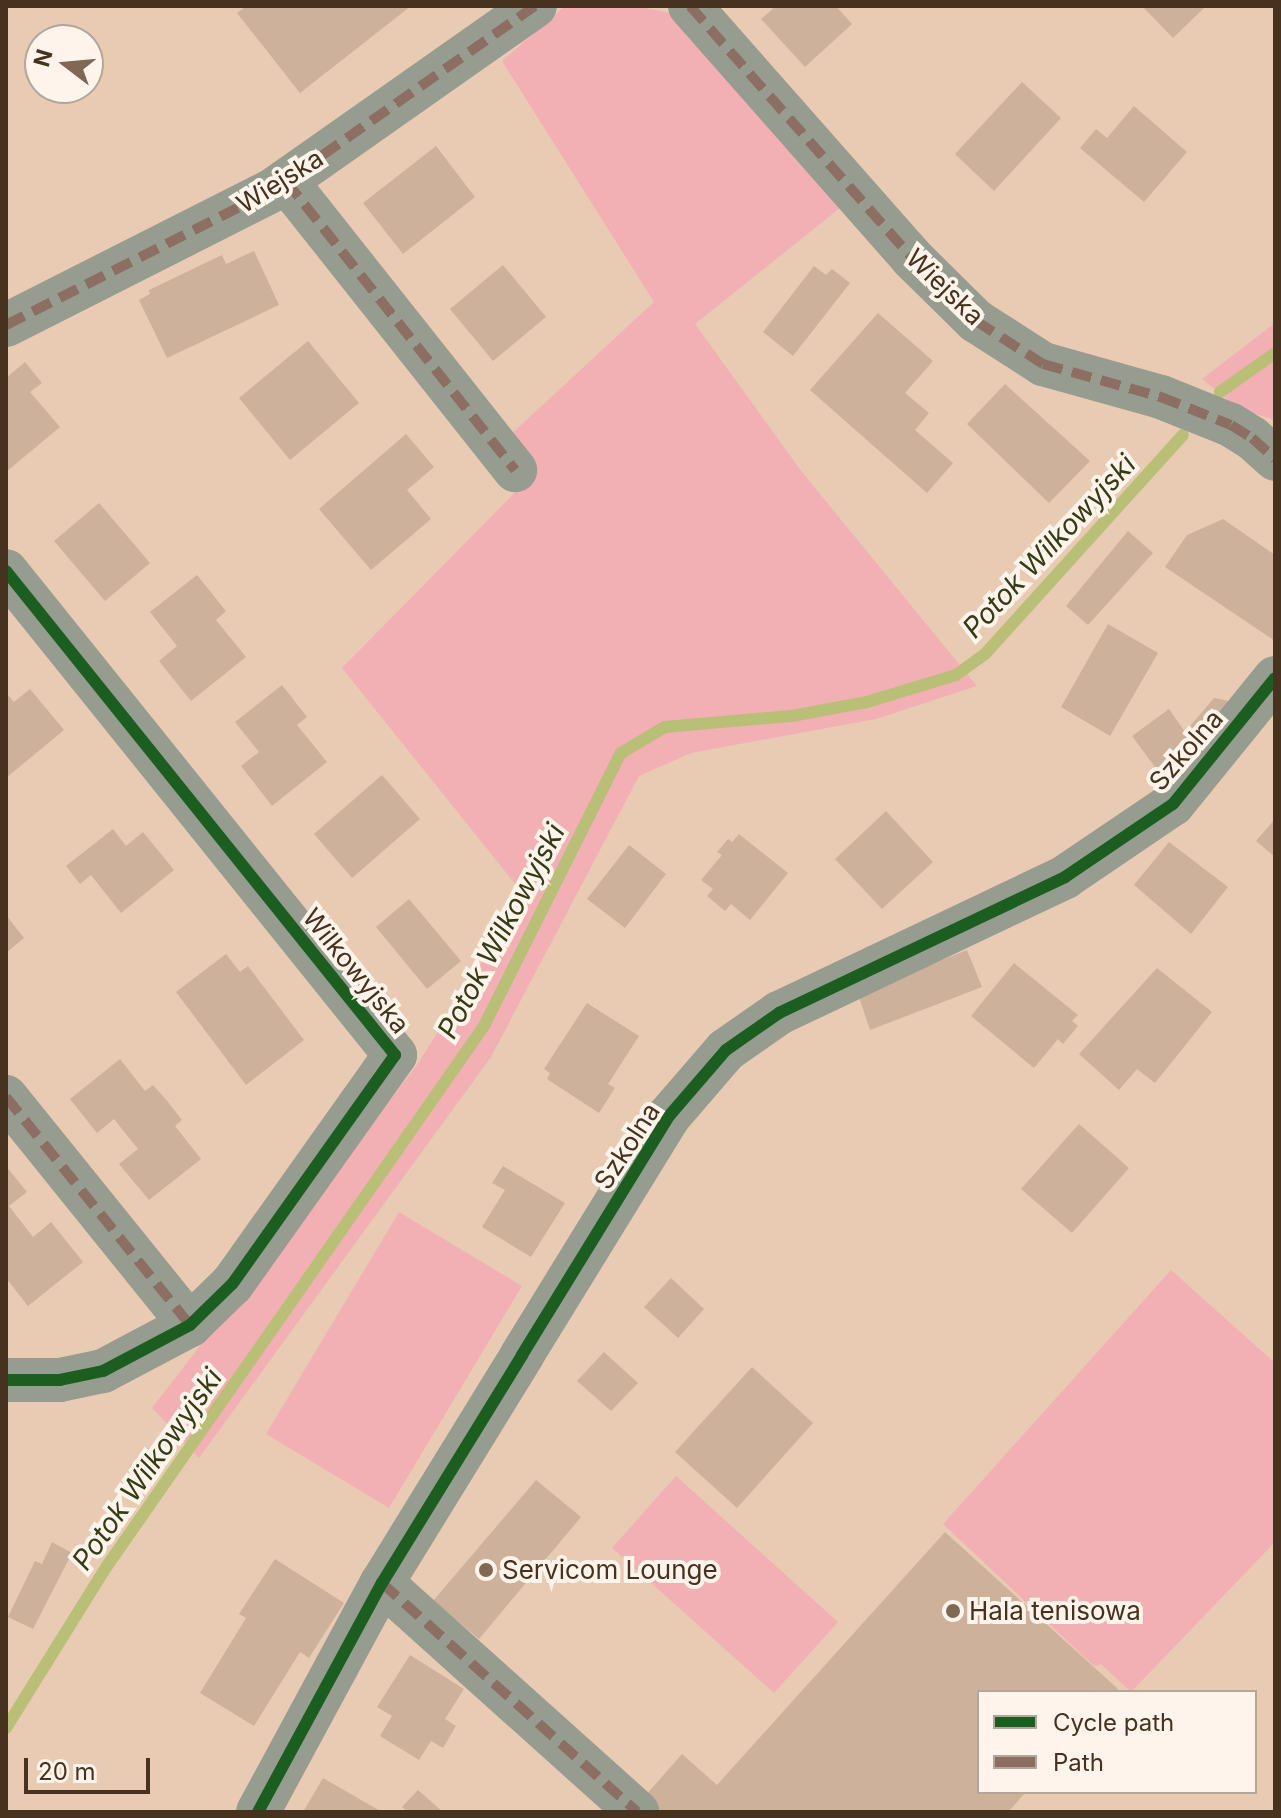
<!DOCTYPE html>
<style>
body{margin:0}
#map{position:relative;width:1281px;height:1818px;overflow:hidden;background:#e9cbb3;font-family:Inter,sans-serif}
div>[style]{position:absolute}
.green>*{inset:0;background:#f2b0b5}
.stream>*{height:12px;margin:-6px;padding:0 6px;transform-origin:6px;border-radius:6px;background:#b9bf77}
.building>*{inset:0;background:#ceb19a}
.minor>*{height:44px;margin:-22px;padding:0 22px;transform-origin:22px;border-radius:22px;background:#979c90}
.quiet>*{height:10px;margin-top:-5px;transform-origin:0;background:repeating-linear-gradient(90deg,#8d6e63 0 20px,transparent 0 30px)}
.cycleway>*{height:12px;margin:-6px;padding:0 6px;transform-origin:6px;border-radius:6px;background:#1b5e20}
.dots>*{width:22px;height:22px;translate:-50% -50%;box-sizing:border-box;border:4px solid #fff4eb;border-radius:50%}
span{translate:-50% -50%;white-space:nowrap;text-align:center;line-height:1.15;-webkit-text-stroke:8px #fff4eb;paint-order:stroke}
.street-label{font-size:26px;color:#473220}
.poi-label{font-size:26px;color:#473220}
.left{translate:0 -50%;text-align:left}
.water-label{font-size:28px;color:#333c15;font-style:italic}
.frame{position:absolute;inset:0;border:8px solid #473220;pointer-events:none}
.legend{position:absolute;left:977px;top:1690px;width:280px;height:104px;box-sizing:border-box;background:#fff4eb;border:2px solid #b5a69a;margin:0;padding:10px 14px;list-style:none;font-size:24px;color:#473220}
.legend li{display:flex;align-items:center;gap:16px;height:40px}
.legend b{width:40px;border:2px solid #b5a69a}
.north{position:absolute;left:24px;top:24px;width:80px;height:80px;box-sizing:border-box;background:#fff4eb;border:2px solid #b5a69a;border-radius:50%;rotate:286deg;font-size:22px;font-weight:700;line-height:32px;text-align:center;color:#473220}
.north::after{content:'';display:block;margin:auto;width:28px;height:36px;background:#806853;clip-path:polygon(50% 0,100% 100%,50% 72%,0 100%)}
.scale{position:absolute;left:24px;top:1758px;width:126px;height:36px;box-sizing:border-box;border:4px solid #473220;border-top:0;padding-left:10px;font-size:24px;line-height:28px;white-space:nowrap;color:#473220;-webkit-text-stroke:6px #fff4eb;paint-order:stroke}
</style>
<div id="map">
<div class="green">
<div style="clip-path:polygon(565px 6px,635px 6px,676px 14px,845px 204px,695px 324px,802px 472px,977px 686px,876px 719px,691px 753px,639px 776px,491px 1057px,199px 1458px,152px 1408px,417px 1065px,524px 895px,342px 668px,537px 470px,508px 437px,654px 302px,502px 61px)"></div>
<div style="clip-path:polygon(1275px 323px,1275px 420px,1239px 409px,1202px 379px)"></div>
<div style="clip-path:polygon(399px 1212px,522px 1286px,389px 1508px,266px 1434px)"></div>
<div style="clip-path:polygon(1171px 1270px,1275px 1363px,1275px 1542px,1131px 1692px,1101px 1664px,1094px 1666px,943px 1524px)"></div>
<div style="clip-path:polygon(676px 1476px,838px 1622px,774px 1693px,612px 1548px)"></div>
</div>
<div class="stream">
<div style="left:1220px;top:392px;width:67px;rotate:-35.3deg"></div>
<div style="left:6px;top:1728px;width:191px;rotate:-58.1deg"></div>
<div style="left:107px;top:1566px;width:659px;rotate:-55.08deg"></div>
<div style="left:484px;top:1026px;width:305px;rotate:-63.4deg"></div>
<div style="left:621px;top:753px;width:51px;rotate:-30.6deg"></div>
<div style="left:665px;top:727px;width:127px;rotate:-5deg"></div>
<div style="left:792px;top:716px;width:76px;rotate:-10.6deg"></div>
<div style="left:867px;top:702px;width:93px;rotate:-16.9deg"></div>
<div style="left:956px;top:675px;width:36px;rotate:-36deg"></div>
<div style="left:985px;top:654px;width:295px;rotate:-47.9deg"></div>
</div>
<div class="building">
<div style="clip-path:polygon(246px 6px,411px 6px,300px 93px,237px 13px)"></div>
<div style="clip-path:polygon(776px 6px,836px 6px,852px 24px,805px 67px,761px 19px)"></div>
<div style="clip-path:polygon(1142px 6px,1206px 6px,1173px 38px)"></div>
<div style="clip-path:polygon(1022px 82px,1061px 118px,994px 191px,955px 154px)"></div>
<div style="clip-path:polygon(1134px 106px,1187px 152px,1144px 202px,1080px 148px,1096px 129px,1107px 138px)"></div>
<div style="clip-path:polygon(436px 146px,475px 197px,403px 254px,363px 203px)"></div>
<div style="clip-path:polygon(254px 251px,279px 305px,167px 358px,139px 300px,150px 294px,149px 290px,222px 255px,226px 264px)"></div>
<div style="clip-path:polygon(503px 265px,546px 317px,493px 361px,450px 309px)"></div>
<div style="clip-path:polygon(814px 266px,826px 275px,832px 269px,850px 283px,793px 356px,763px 332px)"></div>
<div style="clip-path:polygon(878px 313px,933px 361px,905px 393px,929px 413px,915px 430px,953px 463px,927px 493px,810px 390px)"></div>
<div style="clip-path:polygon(308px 341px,359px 403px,290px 460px,239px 398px)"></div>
<div style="clip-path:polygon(25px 362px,42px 383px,30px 392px,60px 427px,6px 472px,6px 378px)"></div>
<div style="clip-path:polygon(1005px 384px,1090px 461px,1049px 503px,967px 424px)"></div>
<div style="clip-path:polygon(406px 434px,434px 467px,407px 490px,431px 519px,371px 570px,319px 509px)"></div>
<div style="clip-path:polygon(99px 503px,150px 563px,105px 601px,54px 541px)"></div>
<div style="clip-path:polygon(1223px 519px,1275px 555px,1275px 641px,1165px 567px,1187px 535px)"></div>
<div style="clip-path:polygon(1128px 531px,1153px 553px,1088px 625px,1066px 606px)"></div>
<div style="clip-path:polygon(197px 575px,226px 611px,216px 620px,246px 657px,191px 701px,159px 661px,177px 646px,150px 612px)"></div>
<div style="clip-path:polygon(1108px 624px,1158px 653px,1110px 736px,1061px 707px)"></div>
<div style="clip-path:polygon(282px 685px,307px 717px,297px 725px,327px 762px,272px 806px,241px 766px,259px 752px,235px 722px)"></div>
<div style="clip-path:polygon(30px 689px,64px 730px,6px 778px,6px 693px,14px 702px)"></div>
<div style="clip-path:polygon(1214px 698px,1244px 704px,1197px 752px,1163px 778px,1132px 736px,1169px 709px,1185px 732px)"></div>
<div style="clip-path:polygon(382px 775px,420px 819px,352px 878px,314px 834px)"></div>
<div style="clip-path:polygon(886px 811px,933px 862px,882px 909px,835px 859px)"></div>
<div style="clip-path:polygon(1275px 819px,1275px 857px,1256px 841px)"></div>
<div style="clip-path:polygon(113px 829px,126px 846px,143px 832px,174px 870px,121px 913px,91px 875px,80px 884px,66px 866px)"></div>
<div style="clip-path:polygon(739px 834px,788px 873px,750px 920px,731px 904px,725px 911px,707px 896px,713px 889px,701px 880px,722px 855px,717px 852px,728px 839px,732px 842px)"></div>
<div style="clip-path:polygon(1169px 842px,1228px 887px,1191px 934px,1134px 885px)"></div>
<div style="clip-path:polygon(629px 845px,666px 874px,625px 928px,587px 899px)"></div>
<div style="clip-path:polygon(409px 899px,461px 961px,427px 989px,376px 927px)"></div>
<div style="clip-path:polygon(6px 915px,24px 938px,6px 953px)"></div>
<div style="clip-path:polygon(967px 950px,982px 987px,870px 1030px,858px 994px)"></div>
<div style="clip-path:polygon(226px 954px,240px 972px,248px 966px,304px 1040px,246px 1085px,176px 992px)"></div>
<div style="clip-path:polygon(1014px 963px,1078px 1015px,1072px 1021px,1078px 1026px,1063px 1044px,1058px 1039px,1034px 1068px,971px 1016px)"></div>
<div style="clip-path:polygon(1157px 968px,1212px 1012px,1155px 1083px,1137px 1069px,1119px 1090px,1079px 1054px)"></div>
<div style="clip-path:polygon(587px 1003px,639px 1036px,608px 1084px,615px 1088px,599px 1113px,547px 1079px,550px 1073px,544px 1069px)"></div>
<div style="clip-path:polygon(120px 1059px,145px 1091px,153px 1085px,168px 1102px,182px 1120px,175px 1126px,201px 1159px,149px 1200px,119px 1164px,138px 1149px,114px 1119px,97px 1133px,70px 1099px)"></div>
<div style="clip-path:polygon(1079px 1124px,1129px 1168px,1072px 1233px,1021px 1189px)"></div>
<div style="clip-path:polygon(6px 1166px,27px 1192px,9px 1206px,33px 1237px,51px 1222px,83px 1262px,28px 1306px,6px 1278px)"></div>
<div style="clip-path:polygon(503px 1166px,565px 1203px,531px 1257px,482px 1227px,505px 1190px,492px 1183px)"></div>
<div style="clip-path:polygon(671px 1278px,704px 1309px,678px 1338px,644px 1307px)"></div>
<div style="clip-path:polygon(604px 1352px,638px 1383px,611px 1411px,577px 1381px)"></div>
<div style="clip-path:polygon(752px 1367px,813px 1423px,737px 1508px,675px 1452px)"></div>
<div style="clip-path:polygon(536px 1480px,581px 1517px,479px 1639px,433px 1601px)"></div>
<div style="clip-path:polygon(945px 1532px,1118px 1689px,1116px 1692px,979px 1692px,979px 1792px,1026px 1792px,1008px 1812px,649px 1812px,645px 1796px,682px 1754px,717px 1785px)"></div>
<div style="clip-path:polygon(52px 1542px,72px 1553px,33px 1629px,8px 1617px,35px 1561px,42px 1564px)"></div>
<div style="clip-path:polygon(275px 1559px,344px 1603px,309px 1658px,300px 1652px,254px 1726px,200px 1693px,246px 1618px,239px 1614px)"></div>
<div style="clip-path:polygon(410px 1655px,464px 1689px,445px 1719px,456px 1726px,443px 1748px,431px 1741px,419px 1760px,380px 1736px,392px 1716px,377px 1707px)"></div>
<div style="clip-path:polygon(323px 1778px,382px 1812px,303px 1812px)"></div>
<div style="clip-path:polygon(418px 1790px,443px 1812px,408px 1812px,402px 1807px)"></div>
</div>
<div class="minor">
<div style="left:690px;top:6px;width:334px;rotate:48.6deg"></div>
<div style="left:911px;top:257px;width:91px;rotate:44.6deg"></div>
<div style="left:976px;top:321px;width:80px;rotate:32.7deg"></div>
<div style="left:1043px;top:364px;width:123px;rotate:15.6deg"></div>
<div style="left:1161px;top:397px;width:75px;rotate:21.8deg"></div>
<div style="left:1231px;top:425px;width:25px;rotate:32deg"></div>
<div style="left:1252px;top:438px;width:31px;rotate:42deg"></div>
<div style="left:286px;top:181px;width:369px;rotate:51.6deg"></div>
<div style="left:6px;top:325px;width:299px;rotate:-26.8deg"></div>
<div style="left:273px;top:190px;width:320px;rotate:-35.1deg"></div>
<div style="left:6px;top:571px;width:621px;rotate:51.21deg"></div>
<div style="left:395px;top:1055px;width:281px;rotate:125.4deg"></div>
<div style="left:232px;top:1284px;width:59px;rotate:135.7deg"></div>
<div style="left:190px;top:1325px;width:98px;rotate:152.1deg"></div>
<div style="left:103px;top:1371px;width:44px;rotate:168.2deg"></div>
<div style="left:60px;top:1380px;width:54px;rotate:180deg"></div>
<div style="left:6px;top:1097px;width:293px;rotate:51.1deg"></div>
<div style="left:382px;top:1583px;width:343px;rotate:41.9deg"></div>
<div style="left:258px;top:1812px;width:260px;rotate:-61.6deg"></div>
<div style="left:382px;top:1583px;width:268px;rotate:-58.4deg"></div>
<div style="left:522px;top:1355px;width:281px;rotate:-58.4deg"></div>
<div style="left:669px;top:1116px;width:87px;rotate:-49.2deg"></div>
<div style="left:726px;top:1050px;width:65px;rotate:-34.9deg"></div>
<div style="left:779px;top:1013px;width:317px;rotate:-25.4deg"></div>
<div style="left:1065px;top:877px;width:130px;rotate:-34.1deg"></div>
<div style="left:1173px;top:804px;width:162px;rotate:-51deg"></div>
</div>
<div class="quiet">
<div style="left:690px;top:6px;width:334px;rotate:48.6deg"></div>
<div style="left:911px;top:257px;width:91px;rotate:44.6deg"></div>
<div style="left:976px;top:321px;width:80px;rotate:32.7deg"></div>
<div style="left:1043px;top:364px;width:123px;rotate:15.6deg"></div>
<div style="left:1161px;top:397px;width:75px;rotate:21.8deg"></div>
<div style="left:1231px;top:425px;width:25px;rotate:32deg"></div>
<div style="left:1252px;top:438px;width:31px;rotate:42deg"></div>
<div style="left:286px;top:181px;width:369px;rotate:51.6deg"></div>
<div style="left:6px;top:325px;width:299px;rotate:-26.8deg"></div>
<div style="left:273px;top:190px;width:320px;rotate:-35.1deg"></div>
<div style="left:6px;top:1097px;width:293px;rotate:51.1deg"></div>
<div style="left:382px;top:1583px;width:343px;rotate:41.9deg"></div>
</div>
<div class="cycleway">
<div style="left:6px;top:571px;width:621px;rotate:51.21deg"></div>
<div style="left:395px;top:1055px;width:281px;rotate:125.4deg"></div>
<div style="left:232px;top:1284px;width:59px;rotate:135.7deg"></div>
<div style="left:190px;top:1325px;width:98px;rotate:152.1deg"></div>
<div style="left:103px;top:1371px;width:44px;rotate:168.2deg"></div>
<div style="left:60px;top:1380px;width:54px;rotate:180deg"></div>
<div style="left:258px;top:1812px;width:260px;rotate:-61.6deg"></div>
<div style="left:382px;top:1583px;width:268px;rotate:-58.4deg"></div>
<div style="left:522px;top:1355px;width:281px;rotate:-58.4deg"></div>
<div style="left:669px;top:1116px;width:87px;rotate:-49.2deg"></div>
<div style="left:726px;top:1050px;width:65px;rotate:-34.9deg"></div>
<div style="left:779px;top:1013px;width:317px;rotate:-25.4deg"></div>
<div style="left:1065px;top:877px;width:130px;rotate:-34.1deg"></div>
<div style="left:1173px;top:804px;width:162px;rotate:-51deg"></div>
</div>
<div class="dots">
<div style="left:486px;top:1570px;background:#806853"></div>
<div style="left:953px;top:1611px;background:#806853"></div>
</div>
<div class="street-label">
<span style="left:280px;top:181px;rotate:-32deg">Wiejska</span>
<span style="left:945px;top:287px;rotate:44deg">Wiejska</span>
<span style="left:1186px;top:750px;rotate:-49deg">Szkolna</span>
<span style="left:356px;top:971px;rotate:51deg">Wilkowyjska</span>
<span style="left:627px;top:1146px;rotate:-57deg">Szkolna</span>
</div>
<div class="poi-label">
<span class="left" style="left:502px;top:1570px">Servicom Lounge</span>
<span class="left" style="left:969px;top:1611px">Hala tenisowa</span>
</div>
<div class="water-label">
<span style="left:1049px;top:546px;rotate:-47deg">Potok Wilkowyjski</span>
<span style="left:501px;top:931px;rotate:-62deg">Potok Wilkowyjski</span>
<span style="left:147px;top:1469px;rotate:-55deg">Potok Wilkowyjski</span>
</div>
<div class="frame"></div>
<ul class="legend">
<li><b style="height:10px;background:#1b5e20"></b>Cycle path</li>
<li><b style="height:10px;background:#8d6e63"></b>Path</li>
</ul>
<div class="north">N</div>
<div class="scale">20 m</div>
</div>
